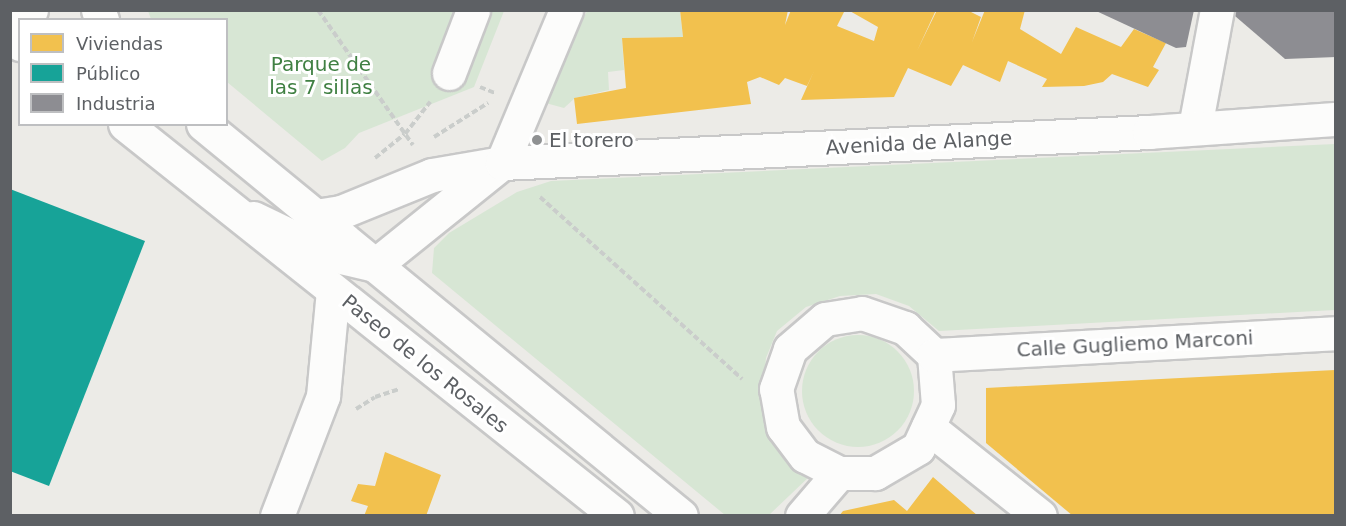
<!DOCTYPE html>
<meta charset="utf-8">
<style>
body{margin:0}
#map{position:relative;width:1346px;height:526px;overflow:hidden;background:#ecebe7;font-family:"DejaVu Sans",sans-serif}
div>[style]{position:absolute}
.green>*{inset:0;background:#d7e6d4}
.round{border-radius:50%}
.homes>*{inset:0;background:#f2c14e}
.public>*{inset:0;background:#17a398}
.industry>*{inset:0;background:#8d8d92}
.path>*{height:4px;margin-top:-2px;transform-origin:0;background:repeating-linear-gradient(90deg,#cacdcb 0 6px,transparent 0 9px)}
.roads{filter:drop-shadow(2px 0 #c8c8c8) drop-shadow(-2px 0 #c8c8c8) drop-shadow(0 2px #c8c8c8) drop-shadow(0 -2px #c8c8c8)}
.street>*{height:33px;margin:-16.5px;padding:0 16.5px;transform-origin:16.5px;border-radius:16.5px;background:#fcfcfb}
.secondary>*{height:33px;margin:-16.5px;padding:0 16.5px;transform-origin:16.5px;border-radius:16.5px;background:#fcfcfb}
.dots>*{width:16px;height:16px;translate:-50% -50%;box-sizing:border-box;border:3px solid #fff;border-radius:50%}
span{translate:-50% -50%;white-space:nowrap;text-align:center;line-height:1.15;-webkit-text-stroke:6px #fff;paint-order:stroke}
.park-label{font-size:20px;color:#408043}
.poi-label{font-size:20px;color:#5d6064}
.left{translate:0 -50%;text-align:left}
.street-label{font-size:20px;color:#5d6064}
.frame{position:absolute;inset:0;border:12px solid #5d6064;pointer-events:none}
.legend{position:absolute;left:18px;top:18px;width:210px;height:108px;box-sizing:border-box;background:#fff;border:2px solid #bebfc1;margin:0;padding:8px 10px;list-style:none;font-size:18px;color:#5d6064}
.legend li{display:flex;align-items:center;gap:12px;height:30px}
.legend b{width:30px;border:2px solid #bebfc1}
</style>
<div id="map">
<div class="green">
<div style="clip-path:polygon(148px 11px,504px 11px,474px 87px,359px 133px,345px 148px,322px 161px,227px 82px,226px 20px,151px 19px)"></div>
<div style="clip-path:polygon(587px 11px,680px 11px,683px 37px,622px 38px,624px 70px,608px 72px,609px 90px,575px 98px,564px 108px,542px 102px)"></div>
<div style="clip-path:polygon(1335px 144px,1335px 310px,939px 331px,909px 306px,876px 294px,840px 296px,806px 307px,777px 331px,766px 358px,763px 397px,811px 475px,769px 515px,725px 515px,432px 273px,434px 248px,449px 233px,517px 192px,551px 181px)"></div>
<div class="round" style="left:802px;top:335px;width:112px;height:112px"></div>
</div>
<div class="homes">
<div style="clip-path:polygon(680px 10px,788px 10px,785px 25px,791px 10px,845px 10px,837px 26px,874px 41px,878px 27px,848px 10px,936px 10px,917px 51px,937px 10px,967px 10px,981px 17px,972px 42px,985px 10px,1025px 10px,1020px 29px,1061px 54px,1076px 27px,1121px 47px,1134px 29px,1166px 43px,1153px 67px,1159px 70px,1148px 87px,1112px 74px,1103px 82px,1084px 86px,1042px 87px,1047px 79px,1008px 61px,1000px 82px,963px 65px,951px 86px,908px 68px,894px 97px,801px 100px,814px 71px,807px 86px,785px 78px,779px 85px,760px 77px,747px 82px,751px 104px,577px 124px,574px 98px,626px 88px,622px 38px,683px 37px)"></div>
<div style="clip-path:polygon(1335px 370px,1335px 516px,1073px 516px,986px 443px,986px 388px)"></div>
<div style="clip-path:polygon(385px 452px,441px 475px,426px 516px,364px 516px,368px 506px,351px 501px,358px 484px,375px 486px)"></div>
<div style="clip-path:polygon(933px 477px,978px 516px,839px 516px,843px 511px,894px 500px,907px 511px)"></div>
</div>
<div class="public">
<div style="clip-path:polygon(10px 189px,145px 241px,49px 486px,10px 471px)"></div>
</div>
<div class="industry">
<div style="clip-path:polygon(1094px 10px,1194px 10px,1186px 47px,1176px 48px)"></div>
<div style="clip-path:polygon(1228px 10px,1336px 10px,1336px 57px,1285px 59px)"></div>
</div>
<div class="path">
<div style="left:318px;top:10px;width:165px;rotate:54.9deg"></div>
<div style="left:480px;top:87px;width:16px;rotate:22deg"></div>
<div style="left:434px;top:137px;width:64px;rotate:-32.2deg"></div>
<div style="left:375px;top:158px;width:38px;rotate:-39deg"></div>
<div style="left:405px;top:134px;width:41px;rotate:-52deg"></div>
<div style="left:540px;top:197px;width:272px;rotate:42deg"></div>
<div style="left:356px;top:409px;width:22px;rotate:-32deg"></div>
<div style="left:375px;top:397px;width:26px;rotate:-18deg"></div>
</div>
<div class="roads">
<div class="street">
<div style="left:449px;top:73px;width:67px;rotate:-69.1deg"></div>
<div style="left:1195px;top:127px;width:119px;rotate:-79.4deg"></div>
<div style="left:316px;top:216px;width:25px;rotate:-9deg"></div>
<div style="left:341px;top:212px;width:98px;rotate:-22.1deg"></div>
<div style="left:432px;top:175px;width:71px;rotate:-9.7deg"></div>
<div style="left:253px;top:218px;width:83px;rotate:25.6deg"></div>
<div style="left:328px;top:254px;width:48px;rotate:13.2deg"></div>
<div style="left:375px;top:265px;width:163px;rotate:-38.8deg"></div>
<div style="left:502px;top:163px;width:166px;rotate:-67.3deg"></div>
<div style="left:862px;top:313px;width:46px;rotate:19.2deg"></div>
<div style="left:905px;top:328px;width:40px;rotate:43deg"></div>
<div style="left:934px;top:355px;width:50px;rotate:85.4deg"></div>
<div style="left:938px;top:405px;width:47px;rotate:114.9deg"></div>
<div style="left:918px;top:448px;width:50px;rotate:149.8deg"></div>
<div style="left:875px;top:473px;width:36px;rotate:180deg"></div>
<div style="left:839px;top:473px;width:38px;rotate:-153deg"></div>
<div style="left:805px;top:456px;width:36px;rotate:-127deg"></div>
<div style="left:783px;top:427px;width:39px;rotate:-100deg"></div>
<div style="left:776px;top:389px;width:42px;rotate:-70.7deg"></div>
<div style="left:790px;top:349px;width:46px;rotate:-40.6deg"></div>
<div style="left:825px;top:319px;width:37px;rotate:-9deg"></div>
<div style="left:934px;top:355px;width:403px;rotate:-3.1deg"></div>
<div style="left:928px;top:427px;width:143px;rotate:38.5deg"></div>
<div style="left:802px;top:516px;width:57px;rotate:-49.3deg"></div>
</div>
<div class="secondary">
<div style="left:98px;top:10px;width:11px;rotate:68deg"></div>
<div style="left:10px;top:17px;width:22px;rotate:-18deg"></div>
<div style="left:10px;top:38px;width:12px;rotate:31deg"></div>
<div style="left:125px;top:124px;width:629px;rotate:38.55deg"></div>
<div style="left:203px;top:124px;width:618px;rotate:39.35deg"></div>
<div style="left:502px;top:163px;width:648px;rotate:-2.74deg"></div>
<div style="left:1149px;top:132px;width:187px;rotate:-4deg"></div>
<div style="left:277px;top:516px;width:129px;rotate:-69deg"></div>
<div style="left:323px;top:396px;width:105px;rotate:-84.6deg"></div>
</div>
</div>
<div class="dots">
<div style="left:537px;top:140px;background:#8f9192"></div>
</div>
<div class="park-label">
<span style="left:321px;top:76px">Parque de<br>las 7 sillas</span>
</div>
<div class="poi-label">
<span class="left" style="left:549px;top:140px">El torero</span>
</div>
<div class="street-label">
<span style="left:919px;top:143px;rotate:-3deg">Avenida de Alange</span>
<span style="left:1135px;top:344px;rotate:-3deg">Calle Gugliemo Marconi</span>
<span style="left:425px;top:364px;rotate:39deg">Paseo de los Rosales</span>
</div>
<div class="frame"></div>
<ul class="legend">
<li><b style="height:16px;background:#f2c14e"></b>Viviendas</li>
<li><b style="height:16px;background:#17a398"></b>Público</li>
<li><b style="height:16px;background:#8d8d92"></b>Industria</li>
</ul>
</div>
